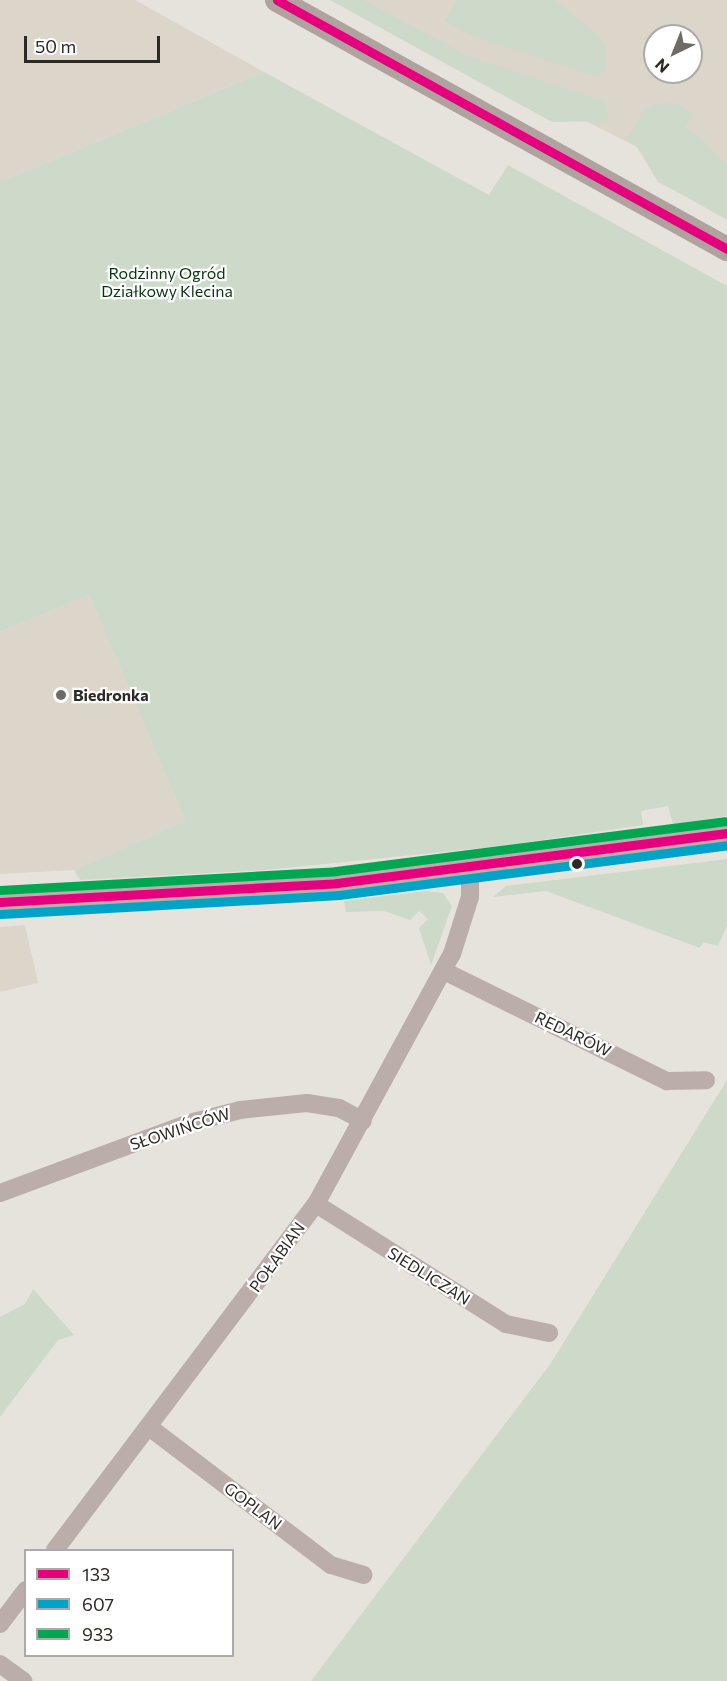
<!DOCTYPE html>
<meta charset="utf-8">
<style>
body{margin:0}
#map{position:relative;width:727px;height:1681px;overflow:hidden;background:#e6e3dc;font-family:Commissioner,sans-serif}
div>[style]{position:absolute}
.built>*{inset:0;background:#dcd5c9}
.green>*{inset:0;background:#cdd9c9}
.minor>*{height:18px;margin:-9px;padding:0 9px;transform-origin:9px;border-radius:9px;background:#baadaa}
.tertiary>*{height:21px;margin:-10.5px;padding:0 10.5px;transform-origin:10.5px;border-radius:10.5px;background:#baadaa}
.secondary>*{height:24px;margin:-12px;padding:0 12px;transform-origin:12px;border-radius:12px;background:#b0a29f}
.bus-1>*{height:9px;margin:-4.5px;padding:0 4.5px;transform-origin:4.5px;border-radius:4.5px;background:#e5007d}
.bus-2>*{height:9px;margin:-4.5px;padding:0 4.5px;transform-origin:4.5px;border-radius:4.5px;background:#02a3c6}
.bus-3>*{height:9px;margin:-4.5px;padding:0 4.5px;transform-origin:4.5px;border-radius:4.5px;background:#00a651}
.dots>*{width:16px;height:16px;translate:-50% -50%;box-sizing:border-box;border:3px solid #fff;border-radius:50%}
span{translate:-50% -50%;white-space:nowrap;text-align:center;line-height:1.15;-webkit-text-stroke:4.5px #fff;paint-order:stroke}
.park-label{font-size:16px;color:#06340e}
.poi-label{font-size:16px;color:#2c2a26;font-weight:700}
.left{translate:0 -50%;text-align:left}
.street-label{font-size:16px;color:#2c2a26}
.legend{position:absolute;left:24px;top:1549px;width:210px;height:108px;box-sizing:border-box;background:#fff;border:2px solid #abaaa8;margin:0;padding:8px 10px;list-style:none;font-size:18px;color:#2c2a26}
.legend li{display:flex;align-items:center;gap:12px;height:30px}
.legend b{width:30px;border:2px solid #abaaa8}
.north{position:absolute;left:643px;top:24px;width:60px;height:60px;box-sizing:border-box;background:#fff;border:2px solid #abaaa8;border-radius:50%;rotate:223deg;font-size:16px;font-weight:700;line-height:24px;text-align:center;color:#2c2a26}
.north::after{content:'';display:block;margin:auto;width:21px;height:27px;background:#6d6b66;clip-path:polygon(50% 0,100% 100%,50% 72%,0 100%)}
.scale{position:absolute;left:24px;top:36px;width:136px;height:27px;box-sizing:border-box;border:3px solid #2c2a26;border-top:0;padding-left:8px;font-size:18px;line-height:21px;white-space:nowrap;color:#2c2a26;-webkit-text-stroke:4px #fff;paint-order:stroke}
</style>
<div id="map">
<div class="built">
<div style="clip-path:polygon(0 0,135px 0,264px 72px,0 182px)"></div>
<div style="clip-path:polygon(evenodd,345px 0,727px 0,727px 218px,658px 182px,637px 147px,345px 0,655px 36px,691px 36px,691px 72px,655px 72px,655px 36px)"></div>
<div style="clip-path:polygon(89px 595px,185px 821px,74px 870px,0 874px,0 632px)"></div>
<div style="clip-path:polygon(25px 925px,38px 983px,0 992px,0 927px)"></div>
</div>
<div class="green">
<div style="clip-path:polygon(330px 0,363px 0,468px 56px,601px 100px,606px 104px,608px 116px,605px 121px,552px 122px)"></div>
<div style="clip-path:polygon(457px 0,554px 0,598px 35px,606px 47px,606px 70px,594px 76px,475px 37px,444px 21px)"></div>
<div style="clip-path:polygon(264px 72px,489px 195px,508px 165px,727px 286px,727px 816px,673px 824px,668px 806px,641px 811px,643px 825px,502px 846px,265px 870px,80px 880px,74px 870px,185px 821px,89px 595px,0 632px,0 182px)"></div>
<div style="clip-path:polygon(675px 103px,693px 114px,684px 127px,700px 137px,727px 165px,727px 220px,658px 181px,638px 147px,627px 140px,643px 111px,654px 104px)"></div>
<div style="clip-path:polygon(727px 859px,727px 926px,718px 946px,703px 942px,700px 948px,546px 891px,493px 897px,506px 886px)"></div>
<div style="clip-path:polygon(425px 891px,443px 893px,452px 906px,431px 965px,419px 928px,428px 919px,419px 911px,410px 920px,384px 911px,346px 912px,344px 901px)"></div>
<div style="clip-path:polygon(727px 1080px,727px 1681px,311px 1681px,551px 1363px)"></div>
<div style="clip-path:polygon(33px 1289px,74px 1335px,58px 1340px,0 1417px,0 1317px,25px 1304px)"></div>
</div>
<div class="minor">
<div style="left:444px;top:971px;width:249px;rotate:26.3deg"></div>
<div style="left:667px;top:1081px;width:39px;rotate:-1deg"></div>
<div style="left:0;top:1193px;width:202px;rotate:-20.3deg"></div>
<div style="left:189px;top:1123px;width:53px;rotate:-14.3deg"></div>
<div style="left:240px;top:1110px;width:67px;rotate:-6deg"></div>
<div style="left:307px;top:1103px;width:32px;rotate:9deg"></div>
<div style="left:339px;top:1108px;width:27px;rotate:28deg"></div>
<div style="left:316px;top:1204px;width:225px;rotate:32.3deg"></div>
<div style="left:506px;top:1324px;width:44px;rotate:11.8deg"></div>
<div style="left:149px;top:1427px;width:228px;rotate:37.2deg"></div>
<div style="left:331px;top:1565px;width:34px;rotate:17deg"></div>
<div style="left:55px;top:1550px;width:433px;rotate:-53deg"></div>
<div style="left:316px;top:1204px;width:285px;rotate:-61.5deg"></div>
<div style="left:452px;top:954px;width:60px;rotate:-72.5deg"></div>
<div style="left:470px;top:897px;width:30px;rotate:-90deg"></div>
<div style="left:0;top:1624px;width:43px;rotate:-52.6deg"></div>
<div style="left:0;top:1664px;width:29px;rotate:36deg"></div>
</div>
<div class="tertiary">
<div style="left:0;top:902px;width:338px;rotate:-3.2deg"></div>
<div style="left:337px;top:883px;width:393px;rotate:-7.3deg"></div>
</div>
<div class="secondary">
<div style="left:277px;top:0;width:514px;rotate:28.96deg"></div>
</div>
<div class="bus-1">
<div style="left:277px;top:0;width:514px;rotate:28.96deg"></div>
<div style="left:0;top:902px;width:338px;rotate:-3.2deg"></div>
<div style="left:337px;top:883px;width:393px;rotate:-7.3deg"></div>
</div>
<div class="bus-2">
<div style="left:1px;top:914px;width:339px;rotate:-3.2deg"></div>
<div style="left:339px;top:895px;width:391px;rotate:-7.3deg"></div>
</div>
<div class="bus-3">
<div style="left:0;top:890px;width:337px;rotate:-3.2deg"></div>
<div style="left:336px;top:871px;width:392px;rotate:-7.3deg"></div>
</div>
<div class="dots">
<div style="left:61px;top:695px;background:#6d6b66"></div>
<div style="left:577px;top:864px;background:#2c2a26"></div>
</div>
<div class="park-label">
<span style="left:167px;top:282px">Rodzinny Ogród<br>Działkowy Klecina</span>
</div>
<div class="poi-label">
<span class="left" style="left:73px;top:695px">Biedronka</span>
</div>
<div class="street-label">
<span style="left:573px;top:1034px;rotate:26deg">REDARÓW</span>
<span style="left:180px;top:1129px;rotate:-18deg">SŁOWIŃCÓW</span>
<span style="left:277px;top:1257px;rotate:-54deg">POŁABIAN</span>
<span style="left:429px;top:1276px;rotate:32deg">SIEDLICZAN</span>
<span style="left:253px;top:1506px;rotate:37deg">GOPLAN</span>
</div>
<ul class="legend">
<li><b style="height:8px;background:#e5007d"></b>133</li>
<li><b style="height:8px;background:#02a3c6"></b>607</li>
<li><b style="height:8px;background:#00a651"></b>933</li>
</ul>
<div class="north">N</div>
<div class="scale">50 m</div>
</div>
